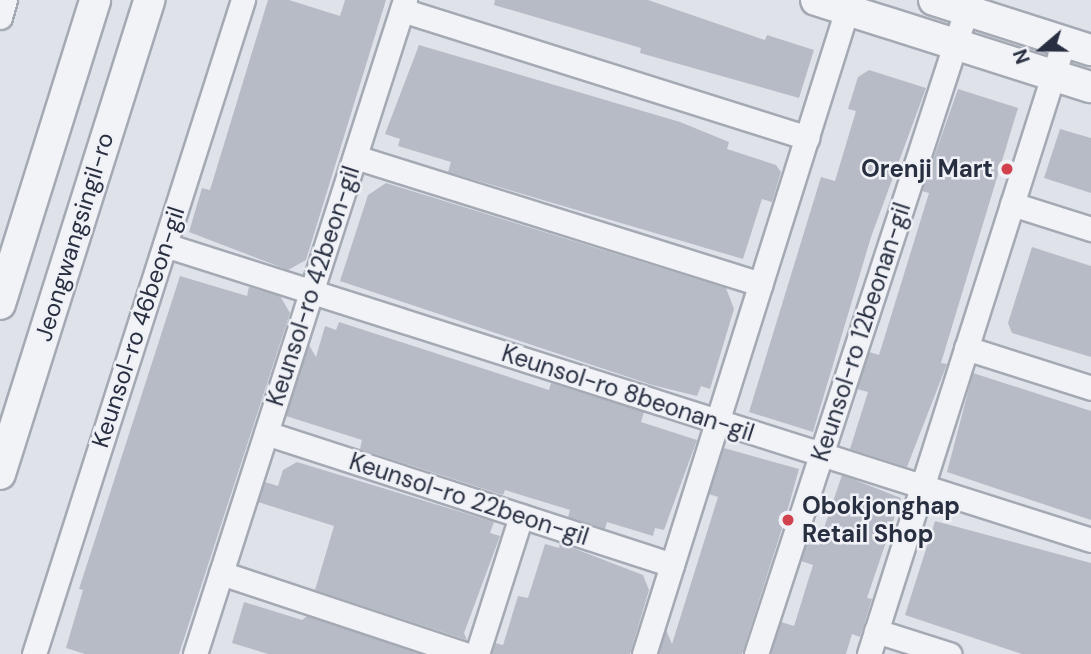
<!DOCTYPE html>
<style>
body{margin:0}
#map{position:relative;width:1091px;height:654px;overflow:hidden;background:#dfe2e9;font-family:"DM Sans",sans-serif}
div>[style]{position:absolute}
.building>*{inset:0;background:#b6bbc6}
.roads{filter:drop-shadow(2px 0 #a4a9b3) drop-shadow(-2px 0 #a4a9b3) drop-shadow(0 2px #a4a9b3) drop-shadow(0 -2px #a4a9b3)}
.minor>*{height:23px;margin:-11.5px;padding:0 11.5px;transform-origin:11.5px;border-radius:11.5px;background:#f2f3f7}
.tertiary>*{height:30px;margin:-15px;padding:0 15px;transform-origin:15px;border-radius:15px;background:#f2f3f7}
.dots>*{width:19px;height:19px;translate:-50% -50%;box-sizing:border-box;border:4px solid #eff1f6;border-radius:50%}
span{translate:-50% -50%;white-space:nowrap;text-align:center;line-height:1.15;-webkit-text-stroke:5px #eff1f6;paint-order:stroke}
.poi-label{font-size:24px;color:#282f40;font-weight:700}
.right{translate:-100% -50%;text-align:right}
.left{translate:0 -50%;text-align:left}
.street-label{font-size:24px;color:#282f40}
.north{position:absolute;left:1007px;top:14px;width:70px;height:70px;-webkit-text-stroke:5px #eff1f6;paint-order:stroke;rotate:250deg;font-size:19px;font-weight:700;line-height:28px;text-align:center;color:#282f40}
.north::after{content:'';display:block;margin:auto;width:24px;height:32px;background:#282f40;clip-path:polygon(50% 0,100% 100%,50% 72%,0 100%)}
</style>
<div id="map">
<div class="building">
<div style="clip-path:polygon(268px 0,289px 0,340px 16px,345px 0,386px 0,306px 260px,288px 270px,189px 232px,202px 188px,210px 190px)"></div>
<div style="clip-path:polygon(495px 0,648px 0,765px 40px,767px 35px,814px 50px,799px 98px,640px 53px,641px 48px,494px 5px)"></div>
<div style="clip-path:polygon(419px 45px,680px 122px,729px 142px,727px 149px,776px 165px,781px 172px,772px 202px,762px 199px,743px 259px,448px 172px,451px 162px,398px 146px,400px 139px,385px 134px)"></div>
<div style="clip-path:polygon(869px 70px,926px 88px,871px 237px,813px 432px,749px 412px,821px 177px,835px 181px,856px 111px,848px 109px,858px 77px)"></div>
<div style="clip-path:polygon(958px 89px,1018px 108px,941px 363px,947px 364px,907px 467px,850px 449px,868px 392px,857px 389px,869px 352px,879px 355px,929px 193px,922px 191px)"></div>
<div style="clip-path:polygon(1060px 129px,1091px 138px,1091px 193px,1044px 178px)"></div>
<div style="clip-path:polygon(386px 183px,726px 288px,734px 309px,710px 389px,701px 386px,697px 396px,652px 385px,340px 281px,368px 195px)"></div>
<div style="clip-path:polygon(1032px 247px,1091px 266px,1091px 357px,1012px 333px,1008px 323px)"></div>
<div style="clip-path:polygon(180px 276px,247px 296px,249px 287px,280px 296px,290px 313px,179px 654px,85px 654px,66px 648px,83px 590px,79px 589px)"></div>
<div style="clip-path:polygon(339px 322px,549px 390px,551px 383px,644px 412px,641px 422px,697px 440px,664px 530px,655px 528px,653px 536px,607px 522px,605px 529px,568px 517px,570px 510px,505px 490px,503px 495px,360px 449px,362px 440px,286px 416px,309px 345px,316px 357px,325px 326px,336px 330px)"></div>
<div style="clip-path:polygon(973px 373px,1091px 411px,1091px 520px,947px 472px)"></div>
<div style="clip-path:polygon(724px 448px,799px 469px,785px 519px,742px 654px,659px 654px,666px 630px,672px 644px,718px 497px,709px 494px)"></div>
<div style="clip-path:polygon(297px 462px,494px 522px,490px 533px,500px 536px,464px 633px,467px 640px,315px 590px,334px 526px,258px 502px,265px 482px,278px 486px,283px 470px)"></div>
<div style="clip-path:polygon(842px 475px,901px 498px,867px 598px,872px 599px,860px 637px,852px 634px,846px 654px,771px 654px,781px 622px,794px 626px,813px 565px,801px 561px,812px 527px,823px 531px)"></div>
<div style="clip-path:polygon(935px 521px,1091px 563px,1091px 654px,1022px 654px,905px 615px)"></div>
<div style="clip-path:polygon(560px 543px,643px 575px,649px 590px,630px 654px,492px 654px,495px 643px,503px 645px,518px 596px,528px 598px,545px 544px,559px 548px)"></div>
<div style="clip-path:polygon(244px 602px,302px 620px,307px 616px,420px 654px,268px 654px,232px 643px)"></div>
</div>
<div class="roads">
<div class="minor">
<div style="left:402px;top:10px;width:425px;rotate:17.5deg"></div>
<div style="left:0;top:17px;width:18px;rotate:-74deg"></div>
<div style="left:355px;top:157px;width:425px;rotate:17.4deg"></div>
<div style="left:1012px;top:204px;width:83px;rotate:17.6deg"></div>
<div style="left:165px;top:245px;width:972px;rotate:17.67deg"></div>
<div style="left:966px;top:348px;width:131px;rotate:17.7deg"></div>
<div style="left:266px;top:433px;width:427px;rotate:18deg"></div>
<div style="left:221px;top:573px;width:256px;rotate:18.4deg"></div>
<div style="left:876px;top:631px;width:77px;rotate:17.5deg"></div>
<div style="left:34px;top:654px;width:687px;rotate:-72.28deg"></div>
<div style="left:195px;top:654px;width:687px;rotate:-72.2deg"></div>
<div style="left:477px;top:654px;width:145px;rotate:-72.3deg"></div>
<div style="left:644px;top:654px;width:686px;rotate:-72.52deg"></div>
<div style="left:756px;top:654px;width:676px;rotate:-71.91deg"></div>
<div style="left:869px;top:654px;width:643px;rotate:-72.35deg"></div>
</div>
<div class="tertiary">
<div style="left:816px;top:0;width:288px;rotate:17.6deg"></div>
<div style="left:934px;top:0;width:165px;rotate:17.7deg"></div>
<div style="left:0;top:304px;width:318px;rotate:-72.6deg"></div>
<div style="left:0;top:474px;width:497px;rotate:-72.5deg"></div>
</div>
</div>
<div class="dots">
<div style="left:1007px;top:169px;background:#d1414e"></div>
<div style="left:788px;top:520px;background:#d1414e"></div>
</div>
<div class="poi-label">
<span class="right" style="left:993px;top:169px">Orenji Mart</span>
<span class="left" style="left:802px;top:520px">Obokjonghap<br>Retail Shop</span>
</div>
<div class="street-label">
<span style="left:74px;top:237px;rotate:-73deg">Jeongwangsingil-ro</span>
<span style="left:313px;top:286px;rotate:-72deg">Keunsol-ro 42beon-gil</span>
<span style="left:138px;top:327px;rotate:-72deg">Keunsol-ro 46beon-gil</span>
<span style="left:861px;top:332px;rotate:-72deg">Keunsol-ro 12beonan-gil</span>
<span style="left:628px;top:393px;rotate:18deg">Keunsol-ro 8beonan-gil</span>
<span style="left:469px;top:499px;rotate:18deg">Keunsol-ro 22beon-gil</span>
</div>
<div class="north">N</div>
</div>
